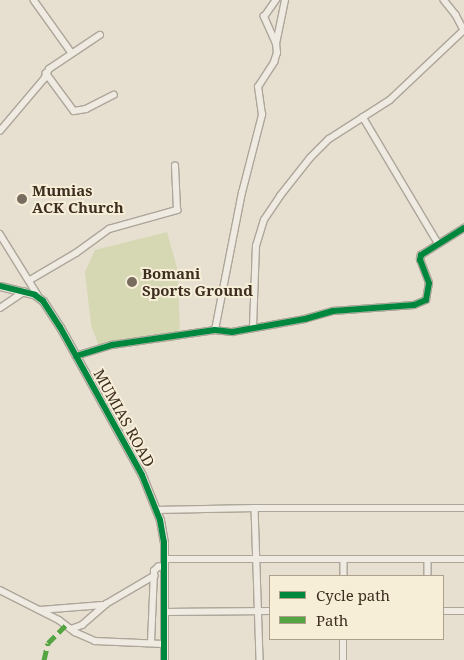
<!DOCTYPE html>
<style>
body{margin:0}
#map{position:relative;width:464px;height:660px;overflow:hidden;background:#e7e0d1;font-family:"Noto Serif",serif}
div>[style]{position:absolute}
.green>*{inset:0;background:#d6d7b3}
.roads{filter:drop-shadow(1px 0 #ada599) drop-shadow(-1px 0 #ada599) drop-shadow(0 1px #ada599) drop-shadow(0 -1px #ada599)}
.minor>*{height:5.5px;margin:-2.75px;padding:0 2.75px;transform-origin:2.75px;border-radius:2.75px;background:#efebe3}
.tertiary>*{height:7px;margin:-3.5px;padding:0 3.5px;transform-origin:3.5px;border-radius:3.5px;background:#efebe3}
.quiet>*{height:5px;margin-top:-2.5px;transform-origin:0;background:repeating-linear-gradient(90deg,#54a441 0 10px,transparent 0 15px)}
.cycleway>*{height:6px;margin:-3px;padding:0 3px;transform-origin:3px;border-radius:3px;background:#00873e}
.dots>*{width:14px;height:14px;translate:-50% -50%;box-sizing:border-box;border:2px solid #f7eed8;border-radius:50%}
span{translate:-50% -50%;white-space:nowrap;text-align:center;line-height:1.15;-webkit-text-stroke:4px #f7eed8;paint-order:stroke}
.poi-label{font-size:15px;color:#3d2e20;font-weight:700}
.left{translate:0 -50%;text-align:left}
.street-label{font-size:15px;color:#3d2e20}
.legend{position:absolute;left:269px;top:575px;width:175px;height:65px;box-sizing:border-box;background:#f7eed8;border:1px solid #ada18e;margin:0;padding:6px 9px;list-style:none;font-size:15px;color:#3d2e20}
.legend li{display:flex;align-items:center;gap:10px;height:25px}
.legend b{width:25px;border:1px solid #ada18e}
</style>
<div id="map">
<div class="green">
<div style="clip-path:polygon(167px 232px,177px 268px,180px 327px,176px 341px,100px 349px,91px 325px,85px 272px,95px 250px)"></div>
</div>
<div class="roads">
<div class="minor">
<div style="left:34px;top:0;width:65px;rotate:54.4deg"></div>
<div style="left:444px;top:0;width:19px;rotate:51deg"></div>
<div style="left:456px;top:15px;width:17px;rotate:62deg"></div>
<div style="left:276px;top:44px;width:45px;rotate:-78.4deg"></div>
<div style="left:46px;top:73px;width:47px;rotate:53.6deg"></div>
<div style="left:74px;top:111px;width:12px;rotate:-9deg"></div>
<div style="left:86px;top:109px;width:31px;rotate:-27deg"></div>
<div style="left:363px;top:117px;width:147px;rotate:59.2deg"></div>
<div style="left:0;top:131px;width:68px;rotate:-49.8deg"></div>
<div style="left:44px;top:79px;width:11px;rotate:-63deg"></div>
<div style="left:49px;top:69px;width:61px;rotate:-33.7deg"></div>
<div style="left:0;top:234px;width:74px;rotate:58.2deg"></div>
<div style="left:30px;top:280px;width:53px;rotate:-30.4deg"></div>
<div style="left:76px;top:253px;width:41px;rotate:-36deg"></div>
<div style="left:109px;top:229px;width:71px;rotate:-15.6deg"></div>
<div style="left:177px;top:210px;width:44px;rotate:-92.6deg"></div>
<div style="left:0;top:308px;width:29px;rotate:-34deg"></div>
<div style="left:253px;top:327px;width:81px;rotate:-87.9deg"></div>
<div style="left:256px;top:246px;width:27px;rotate:-73deg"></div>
<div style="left:264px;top:220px;width:29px;rotate:-56deg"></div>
<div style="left:280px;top:196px;width:48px;rotate:-51.7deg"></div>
<div style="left:310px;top:158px;width:27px;rotate:-45deg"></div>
<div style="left:329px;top:139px;width:72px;rotate:-32.6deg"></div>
<div style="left:390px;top:100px;width:102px;rotate:-43.4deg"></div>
<div style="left:215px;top:330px;width:140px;rotate:-78.9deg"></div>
<div style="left:242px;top:193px;width:81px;rotate:-75.6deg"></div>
<div style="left:262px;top:115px;width:28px;rotate:-98deg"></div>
<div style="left:258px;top:87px;width:30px;rotate:-57deg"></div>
<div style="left:274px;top:62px;width:9px;rotate:-72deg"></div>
<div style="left:277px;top:53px;width:9px;rotate:-96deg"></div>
<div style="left:276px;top:44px;width:30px;rotate:-114deg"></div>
<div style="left:264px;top:17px;width:21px;rotate:-55deg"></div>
<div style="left:76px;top:356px;width:38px;rotate:-17deg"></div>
<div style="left:112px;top:345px;width:104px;rotate:-8.3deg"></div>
<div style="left:215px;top:330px;width:17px;rotate:7deg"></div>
<div style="left:232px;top:332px;width:74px;rotate:-10.1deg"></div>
<div style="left:305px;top:319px;width:29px;rotate:-16deg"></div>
<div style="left:333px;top:311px;width:81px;rotate:-4.2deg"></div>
<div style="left:414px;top:305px;width:13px;rotate:-23deg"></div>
<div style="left:426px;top:300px;width:17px;rotate:-80deg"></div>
<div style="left:429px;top:283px;width:25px;rotate:-111deg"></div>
<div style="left:420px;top:260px;width:5px;rotate:-79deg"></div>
<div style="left:421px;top:255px;width:51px;rotate:-32.1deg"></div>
<div style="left:255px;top:508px;width:152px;rotate:88.1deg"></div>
<div style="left:156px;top:510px;width:99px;rotate:-1.2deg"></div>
<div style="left:255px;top:508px;width:209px"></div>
<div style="left:164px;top:559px;width:300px"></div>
<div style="left:344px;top:560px;width:16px;rotate:90deg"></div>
<div style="left:428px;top:560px;width:16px;rotate:90deg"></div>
<div style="left:0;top:590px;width:66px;rotate:27deg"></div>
<div style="left:59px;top:620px;width:20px;rotate:37deg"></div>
<div style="left:75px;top:632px;width:22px;rotate:24deg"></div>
<div style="left:95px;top:641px;width:68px;rotate:2.5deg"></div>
<div style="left:40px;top:610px;width:63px;rotate:-4.5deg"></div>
<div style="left:443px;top:611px;width:21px"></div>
<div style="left:164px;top:612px;width:106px;rotate:-0.5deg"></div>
<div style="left:71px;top:629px;width:12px;rotate:-20deg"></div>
<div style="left:82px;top:625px;width:32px;rotate:-41deg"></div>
<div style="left:106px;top:604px;width:56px;rotate:-30.3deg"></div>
<div style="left:151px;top:643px;width:72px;rotate:-87.6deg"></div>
<div style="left:154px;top:571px;width:6px;rotate:-45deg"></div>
<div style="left:158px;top:567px;width:6px;rotate:-9deg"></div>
<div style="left:343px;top:660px;width:21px;rotate:-90deg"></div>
</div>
<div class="tertiary">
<div style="left:0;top:286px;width:36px;rotate:14deg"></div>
<div style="left:35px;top:295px;width:10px;rotate:37deg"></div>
<div style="left:43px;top:301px;width:31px;rotate:57deg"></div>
<div style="left:60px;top:327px;width:169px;rotate:61deg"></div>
<div style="left:142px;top:475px;width:48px;rotate:68.2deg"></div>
<div style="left:160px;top:520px;width:22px;rotate:80deg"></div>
<div style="left:164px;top:542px;width:118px;rotate:90deg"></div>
</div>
</div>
<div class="quiet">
<div style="left:44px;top:660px;width:17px;rotate:-77deg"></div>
<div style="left:48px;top:643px;width:25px;rotate:-45deg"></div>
</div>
<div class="cycleway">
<div style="left:0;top:286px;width:36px;rotate:14deg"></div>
<div style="left:35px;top:295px;width:10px;rotate:37deg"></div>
<div style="left:43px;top:301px;width:31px;rotate:57deg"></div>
<div style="left:60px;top:327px;width:169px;rotate:61deg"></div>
<div style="left:142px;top:475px;width:48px;rotate:68.2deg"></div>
<div style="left:160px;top:520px;width:22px;rotate:80deg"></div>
<div style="left:164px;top:542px;width:118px;rotate:90deg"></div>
<div style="left:76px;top:356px;width:38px;rotate:-17deg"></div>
<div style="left:112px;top:345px;width:104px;rotate:-8.3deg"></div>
<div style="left:215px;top:330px;width:17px;rotate:7deg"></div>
<div style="left:232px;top:332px;width:74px;rotate:-10.1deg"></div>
<div style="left:305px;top:319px;width:29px;rotate:-16deg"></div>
<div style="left:333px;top:311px;width:81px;rotate:-4.2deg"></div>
<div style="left:414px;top:305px;width:13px;rotate:-23deg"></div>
<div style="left:426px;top:300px;width:17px;rotate:-80deg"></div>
<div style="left:429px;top:283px;width:25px;rotate:-111deg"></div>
<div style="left:420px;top:260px;width:5px;rotate:-79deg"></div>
<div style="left:421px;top:255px;width:51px;rotate:-32.1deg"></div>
</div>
<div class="dots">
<div style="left:22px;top:199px;background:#786c5e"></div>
<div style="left:132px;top:282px;background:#786c5e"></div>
</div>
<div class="poi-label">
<span class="left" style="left:32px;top:199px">Mumias<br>ACK Church</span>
<span class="left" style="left:142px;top:282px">Bomani<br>Sports Ground</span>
</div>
<div class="street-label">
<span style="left:124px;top:418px;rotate:61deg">MUMIAS ROAD</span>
</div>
<ul class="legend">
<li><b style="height:6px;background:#00873e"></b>Cycle path</li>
<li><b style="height:6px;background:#54a441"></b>Path</li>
</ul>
</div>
